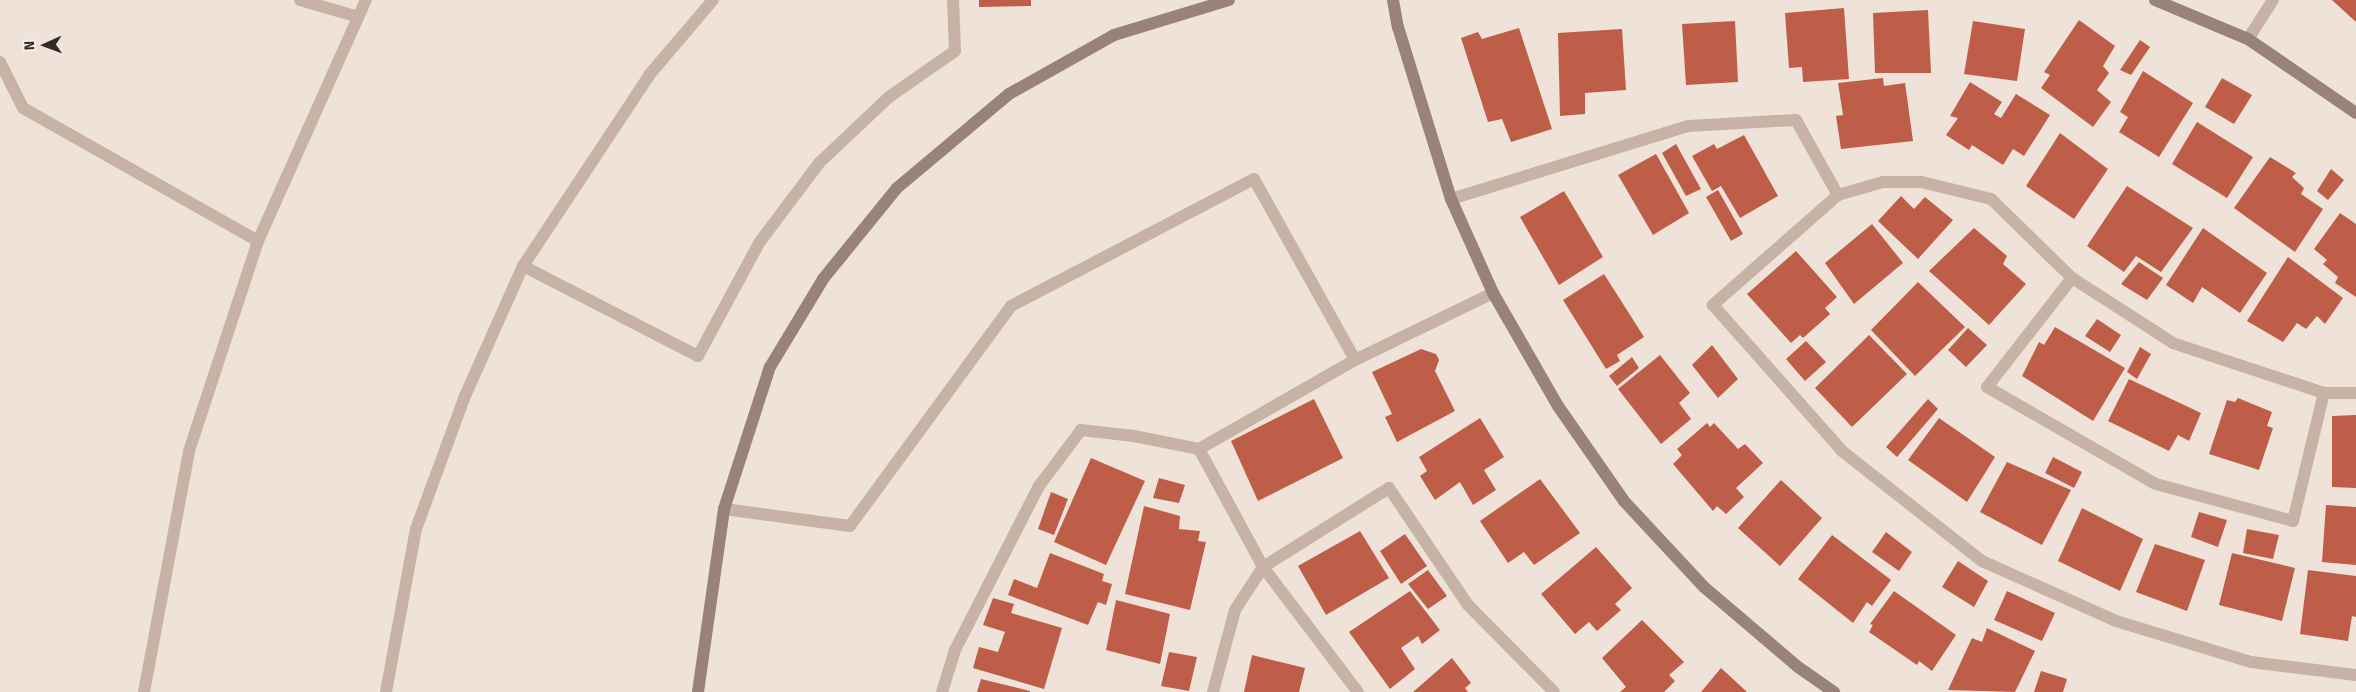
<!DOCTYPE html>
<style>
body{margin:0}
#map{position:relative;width:2356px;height:692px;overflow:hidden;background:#efe3d9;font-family:"Fira Sans",sans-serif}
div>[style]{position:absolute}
.building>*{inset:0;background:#be5e48}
.street>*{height:12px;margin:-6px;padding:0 6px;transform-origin:6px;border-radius:6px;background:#c6b3a6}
.secondary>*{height:12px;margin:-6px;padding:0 6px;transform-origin:6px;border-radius:6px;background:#998277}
span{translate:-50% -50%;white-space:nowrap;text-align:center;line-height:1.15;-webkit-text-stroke:4px #f7eee4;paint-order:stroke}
.north{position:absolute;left:20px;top:20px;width:50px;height:50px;-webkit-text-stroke:4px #f7eee4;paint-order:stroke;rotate:268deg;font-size:14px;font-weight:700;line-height:20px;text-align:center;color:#332926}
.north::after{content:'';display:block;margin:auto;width:18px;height:22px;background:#332926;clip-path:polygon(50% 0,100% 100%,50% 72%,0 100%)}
</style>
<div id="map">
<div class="building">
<div style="clip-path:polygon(979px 0,1031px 0,1031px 6px,979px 7px)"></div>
<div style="clip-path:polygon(2332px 0,2356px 0,2356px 22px)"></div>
<div style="clip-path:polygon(1844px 8px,1849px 79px,1803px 82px,1802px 67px,1789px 68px,1785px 13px)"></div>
<div style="clip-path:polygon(1928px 10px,1931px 73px,1875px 73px,1873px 13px)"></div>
<div style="clip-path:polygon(2079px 20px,2115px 46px,2103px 66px,2109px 73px,2097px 90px,2111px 102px,2093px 127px,2041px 88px,2050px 75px,2044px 72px)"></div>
<div style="clip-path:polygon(1735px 21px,1738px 82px,1686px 85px,1682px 24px)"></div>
<div style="clip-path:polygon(1973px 21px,2025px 29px,2017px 81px,1964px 74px)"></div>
<div style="clip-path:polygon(1519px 28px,1552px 129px,1511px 142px,1502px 119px,1488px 122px,1461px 38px,1478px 32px,1482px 39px)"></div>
<div style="clip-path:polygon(1622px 29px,1626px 90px,1585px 93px,1585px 114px,1560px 116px,1558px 33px)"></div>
<div style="clip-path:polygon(2140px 40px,2150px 47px,2131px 75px,2120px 70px)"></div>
<div style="clip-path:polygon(2143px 71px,2193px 103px,2159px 157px,2119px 132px,2128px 117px,2120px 112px)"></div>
<div style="clip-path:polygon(1883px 78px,1884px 86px,1905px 83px,1913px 141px,1841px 149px,1836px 116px,1843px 115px,1838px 83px)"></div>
<div style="clip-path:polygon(2222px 78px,2252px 95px,2234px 124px,2205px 107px)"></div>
<div style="clip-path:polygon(1970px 82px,2002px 102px,1994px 114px,2001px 118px,2016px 94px,2050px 115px,2024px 156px,2013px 149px,2003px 165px,1972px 145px,1969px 150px,1946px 135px,1958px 118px,1950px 116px)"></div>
<div style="clip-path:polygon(2197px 122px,2253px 157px,2227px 198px,2172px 164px)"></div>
<div style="clip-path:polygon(2060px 133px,2108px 169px,2074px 219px,2026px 186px)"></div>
<div style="clip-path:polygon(1744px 135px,1778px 196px,1740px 218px,1721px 186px,1712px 191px,1692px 156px,1714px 144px,1717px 149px)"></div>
<div style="clip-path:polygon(1676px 144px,1701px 189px,1686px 196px,1662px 153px)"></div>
<div style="clip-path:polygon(1656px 154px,1689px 213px,1653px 235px,1618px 175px)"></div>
<div style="clip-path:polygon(2270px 157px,2296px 173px,2292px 177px,2304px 188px,2301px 194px,2323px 209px,2295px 252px,2234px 208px)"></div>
<div style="clip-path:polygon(2331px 169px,2344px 180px,2328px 200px,2317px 191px)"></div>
<div style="clip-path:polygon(2127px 186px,2193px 228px,2161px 272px,2136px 256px,2124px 272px,2087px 246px)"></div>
<div style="clip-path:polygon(1718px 190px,1743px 234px,1731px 241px,1706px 197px)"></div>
<div style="clip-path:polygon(1564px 191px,1603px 257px,1559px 285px,1520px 217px)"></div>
<div style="clip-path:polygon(1901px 196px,1914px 209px,1925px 197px,1953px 220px,1918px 259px,1878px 221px)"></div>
<div style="clip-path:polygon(2340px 213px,2356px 224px,2356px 297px,2335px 283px,2338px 277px,2323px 264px,2327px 260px,2314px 249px)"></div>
<div style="clip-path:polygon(1872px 224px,1903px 263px,1854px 304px,1825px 263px)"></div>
<div style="clip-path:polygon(1974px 228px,2007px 256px,2003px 264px,2026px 284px,1989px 325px,1929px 271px)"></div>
<div style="clip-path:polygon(2203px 228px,2267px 273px,2240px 313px,2202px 287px,2193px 303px,2166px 285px)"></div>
<div style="clip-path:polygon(1796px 251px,1837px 297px,1825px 308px,1830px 314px,1803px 338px,1800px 335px,1791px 343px,1747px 294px)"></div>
<div style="clip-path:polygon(2288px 257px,2343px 298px,2325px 324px,2317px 316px,2306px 329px,2297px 323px,2283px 342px,2247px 321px)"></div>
<div style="clip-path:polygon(2139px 262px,2163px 278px,2147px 300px,2121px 284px)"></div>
<div style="clip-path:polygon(1604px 274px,1644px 337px,1617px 355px,1620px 361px,1606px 369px,1563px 300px)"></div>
<div style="clip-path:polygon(1918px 282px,1965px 327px,1915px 376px,1871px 330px)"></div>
<div style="clip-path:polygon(2097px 319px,2121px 335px,2110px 352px,2085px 336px)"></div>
<div style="clip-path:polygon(2055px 327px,2125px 368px,2093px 421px,2022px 376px,2039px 342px,2044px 345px)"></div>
<div style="clip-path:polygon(1968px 328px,1987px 345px,1966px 367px,1948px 350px)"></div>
<div style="clip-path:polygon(1869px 335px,1907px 374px,1852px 427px,1815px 388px)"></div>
<div style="clip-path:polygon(1806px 341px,1826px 362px,1805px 381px,1786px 359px)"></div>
<div style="clip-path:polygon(1712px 345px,1738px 379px,1718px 398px,1692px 365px)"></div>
<div style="clip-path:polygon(2140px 347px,2151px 354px,2137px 379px,2127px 372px)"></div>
<div style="clip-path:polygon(1421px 349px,1436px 354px,1439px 360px,1435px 371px,1455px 411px,1397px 442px,1385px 417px,1392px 414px,1372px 372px)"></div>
<div style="clip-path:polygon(1660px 355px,1690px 393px,1679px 403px,1691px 419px,1661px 444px,1618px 389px)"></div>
<div style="clip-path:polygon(1632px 357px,1639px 368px,1617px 386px,1609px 376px)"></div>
<div style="clip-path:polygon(2129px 379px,2201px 413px,2189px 441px,2178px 435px,2169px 451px,2108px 421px)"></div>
<div style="clip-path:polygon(2238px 398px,2272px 412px,2267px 426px,2273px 428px,2259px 470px,2209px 454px,2227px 400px,2235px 402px)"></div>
<div style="clip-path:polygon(1314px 399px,1343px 458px,1258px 501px,1231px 441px)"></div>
<div style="clip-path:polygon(1928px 399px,1938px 409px,1897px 457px,1886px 447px)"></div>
<div style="clip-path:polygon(2356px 415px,2356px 488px,2332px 487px,2332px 416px)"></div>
<div style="clip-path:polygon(1480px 418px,1504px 457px,1484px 470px,1496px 490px,1473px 505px,1460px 482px,1435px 500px,1420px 476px,1427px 471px,1419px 457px)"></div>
<div style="clip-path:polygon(1939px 418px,1995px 457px,1967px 502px,1908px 460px)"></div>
<div style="clip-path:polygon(1707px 423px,1710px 427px,1714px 423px,1738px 449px,1745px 444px,1763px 463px,1736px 488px,1744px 497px,1726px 514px,1717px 506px,1713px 511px,1673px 464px,1682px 455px,1677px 449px)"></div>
<div style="clip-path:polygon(2053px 457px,2082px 472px,2074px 488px,2045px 473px)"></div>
<div style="clip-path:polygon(1091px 458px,1145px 481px,1106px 565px,1054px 542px)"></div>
<div style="clip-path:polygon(2007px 462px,2071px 490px,2042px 545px,1980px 512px)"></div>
<div style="clip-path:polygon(1159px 478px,1185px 485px,1179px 503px,1153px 498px)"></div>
<div style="clip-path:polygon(1540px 479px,1580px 533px,1534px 565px,1524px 552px,1508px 563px,1480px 521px)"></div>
<div style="clip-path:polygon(1781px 480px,1822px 518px,1780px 566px,1738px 528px)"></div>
<div style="clip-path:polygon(1051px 492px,1068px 499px,1054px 535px,1038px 529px)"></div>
<div style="clip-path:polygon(2326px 505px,2356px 507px,2356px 565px,2322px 562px)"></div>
<div style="clip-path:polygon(1144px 506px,1180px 516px,1179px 529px,1200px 531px,1198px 541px,1206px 542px,1190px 610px,1125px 594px)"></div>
<div style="clip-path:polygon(2082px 508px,2143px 539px,2120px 591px,2058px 561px)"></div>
<div style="clip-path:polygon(2199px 512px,2227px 520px,2218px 547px,2191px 537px)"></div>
<div style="clip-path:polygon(2247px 529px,2279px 535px,2273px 559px,2243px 553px)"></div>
<div style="clip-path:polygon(1360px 531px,1389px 578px,1326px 615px,1298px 566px)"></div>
<div style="clip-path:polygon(1886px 532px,1912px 552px,1899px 571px,1872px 552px)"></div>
<div style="clip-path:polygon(1405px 534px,1427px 566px,1401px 584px,1380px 551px)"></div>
<div style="clip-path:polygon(1832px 535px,1891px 580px,1872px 606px,1867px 602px,1853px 623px,1798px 579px)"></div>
<div style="clip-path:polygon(2155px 544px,2205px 560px,2187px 611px,2136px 592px)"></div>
<div style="clip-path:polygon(1596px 547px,1632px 588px,1615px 604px,1621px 610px,1597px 631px,1589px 622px,1575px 634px,1541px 594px)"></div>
<div style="clip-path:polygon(1050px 553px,1104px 574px,1102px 581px,1112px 584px,1106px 605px,1098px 602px,1088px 625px,1008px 595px,1014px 579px,1037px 588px)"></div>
<div style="clip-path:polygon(2232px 553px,2295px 568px,2282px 621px,2219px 605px)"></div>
<div style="clip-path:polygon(1958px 561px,1988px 581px,1974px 607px,1942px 587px)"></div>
<div style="clip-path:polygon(1428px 570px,1447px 596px,1428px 609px,1408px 584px)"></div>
<div style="clip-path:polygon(2308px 570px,2356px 576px,2356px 617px,2352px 616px,2348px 641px,2300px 634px)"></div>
<div style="clip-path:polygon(1410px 591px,1440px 630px,1422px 644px,1418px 636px,1401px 648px,1415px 669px,1390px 689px,1349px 632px)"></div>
<div style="clip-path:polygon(1894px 591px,1956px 635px,1932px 671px,1919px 661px,1917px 665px,1869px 632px,1873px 625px,1870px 624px)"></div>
<div style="clip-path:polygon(2007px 591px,2055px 613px,2042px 641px,1994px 620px)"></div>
<div style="clip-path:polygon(993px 598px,1014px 604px,1011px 613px,1062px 628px,1044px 689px,973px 668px,979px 647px,998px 652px,1005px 632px,983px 625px)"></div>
<div style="clip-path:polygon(1116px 600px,1170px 614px,1160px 664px,1106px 650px)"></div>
<div style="clip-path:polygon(1642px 620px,1684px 662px,1669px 675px,1675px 681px,1664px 692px,1620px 692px,1626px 687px,1602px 658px)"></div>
<div style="clip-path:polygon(1987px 628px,2035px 651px,2015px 692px,1948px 690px,1972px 638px,1982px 642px)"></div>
<div style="clip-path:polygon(1169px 652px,1197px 657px,1189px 691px,1161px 686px)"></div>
<div style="clip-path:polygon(1252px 655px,1305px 668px,1299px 692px,1244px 692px)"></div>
<div style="clip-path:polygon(1452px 658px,1471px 683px,1465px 688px,1468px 692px,1413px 692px)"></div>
<div style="clip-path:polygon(1721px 668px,1747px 692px,1701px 692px)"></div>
<div style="clip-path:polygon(2041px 671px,2067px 679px,2063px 692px,2034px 692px)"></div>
<div style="clip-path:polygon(981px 679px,1030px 691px,1030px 692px,977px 692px)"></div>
</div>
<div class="street">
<div style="left:300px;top:0;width:60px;rotate:16.3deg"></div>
<div style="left:2248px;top:39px;width:46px;rotate:-57.3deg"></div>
<div style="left:0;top:62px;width:51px;rotate:63.4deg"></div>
<div style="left:23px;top:108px;width:270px;rotate:29.5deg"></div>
<div style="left:1451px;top:199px;width:248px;rotate:-17.1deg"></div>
<div style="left:1688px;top:126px;width:108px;rotate:-3.2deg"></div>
<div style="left:1796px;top:120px;width:86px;rotate:60.8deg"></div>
<div style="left:523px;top:266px;width:197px;rotate:27.2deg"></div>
<div style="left:698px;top:356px;width:128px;rotate:-61.6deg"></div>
<div style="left:759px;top:243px;width:100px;rotate:-53.1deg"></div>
<div style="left:819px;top:163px;width:96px;rotate:-43.3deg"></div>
<div style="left:889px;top:97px;width:80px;rotate:-34.9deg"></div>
<div style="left:955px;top:51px;width:51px;rotate:-92.2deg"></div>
<div style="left:2072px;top:278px;width:138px;rotate:127.9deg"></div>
<div style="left:1987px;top:387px;width:195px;rotate:29.9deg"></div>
<div style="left:2156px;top:484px;width:142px;rotate:15.1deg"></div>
<div style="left:2293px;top:521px;width:132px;rotate:-76.4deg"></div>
<div style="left:2356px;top:393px;width:32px;rotate:180deg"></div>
<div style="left:2324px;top:393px;width:159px;rotate:-161.7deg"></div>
<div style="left:2173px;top:343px;width:120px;rotate:-147.2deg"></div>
<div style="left:2072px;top:278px;width:113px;rotate:-135.7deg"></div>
<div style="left:1991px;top:199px;width:72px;rotate:-166.3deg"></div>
<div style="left:1921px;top:182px;width:38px;rotate:180deg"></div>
<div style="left:1883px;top:182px;width:47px;rotate:163.9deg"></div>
<div style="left:1838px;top:195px;width:167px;rotate:138.7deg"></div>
<div style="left:1713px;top:305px;width:195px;rotate:48.5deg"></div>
<div style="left:1842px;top:451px;width:178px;rotate:38.2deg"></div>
<div style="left:1982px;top:561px;width:147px;rotate:24.1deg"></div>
<div style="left:2116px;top:621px;width:141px;rotate:16.9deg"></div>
<div style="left:2251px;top:662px;width:106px;rotate:7.1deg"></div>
<div style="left:1199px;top:449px;width:180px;rotate:-29.7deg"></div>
<div style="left:1355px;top:360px;width:153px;rotate:-25.9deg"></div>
<div style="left:724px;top:509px;width:127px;rotate:7.7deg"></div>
<div style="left:850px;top:526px;width:273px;rotate:-53.8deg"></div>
<div style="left:1011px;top:306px;width:274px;rotate:-27.6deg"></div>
<div style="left:1254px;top:179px;width:207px;rotate:60.8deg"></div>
<div style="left:144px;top:692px;width:245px;rotate:-79.4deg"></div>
<div style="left:189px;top:451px;width:221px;rotate:-71.8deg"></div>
<div style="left:258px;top:241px;width:264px;rotate:-65.9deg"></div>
<div style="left:386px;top:692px;width:166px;rotate:-79.6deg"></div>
<div style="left:416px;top:529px;width:142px;rotate:-69.8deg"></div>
<div style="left:465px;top:396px;width:142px;rotate:-66deg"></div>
<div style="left:523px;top:266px;width:230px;rotate:-56.5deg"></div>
<div style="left:650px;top:74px;width:97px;rotate:-49.6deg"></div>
<div style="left:942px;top:692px;width:44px;rotate:-72.8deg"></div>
<div style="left:955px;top:650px;width:184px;rotate:-62.9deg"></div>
<div style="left:1039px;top:486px;width:70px;rotate:-53.1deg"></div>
<div style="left:1081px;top:430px;width:53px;rotate:6.5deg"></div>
<div style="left:1134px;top:436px;width:66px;rotate:11.3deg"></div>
<div style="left:1199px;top:449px;width:134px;rotate:61.5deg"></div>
<div style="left:1263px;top:567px;width:157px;rotate:52.8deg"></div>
<div style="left:1213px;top:692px;width:85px;rotate:-75deg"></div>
<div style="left:1235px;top:610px;width:51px;rotate:-56.9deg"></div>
<div style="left:1263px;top:567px;width:149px;rotate:-32.1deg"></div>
<div style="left:1389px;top:488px;width:141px;rotate:56deg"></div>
<div style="left:1468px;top:605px;width:122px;rotate:45.3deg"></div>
</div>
<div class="secondary">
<div style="left:1393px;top:0;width:27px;rotate:80deg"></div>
<div style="left:1398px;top:27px;width:180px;rotate:72.9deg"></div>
<div style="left:1451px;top:199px;width:103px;rotate:65.9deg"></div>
<div style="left:1493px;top:293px;width:130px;rotate:60.1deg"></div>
<div style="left:1558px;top:406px;width:116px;rotate:55.2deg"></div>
<div style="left:1624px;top:501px;width:117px;rotate:47.1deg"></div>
<div style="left:1704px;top:587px;width:123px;rotate:40.4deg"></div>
<div style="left:1798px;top:667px;width:44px;rotate:34.8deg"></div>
<div style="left:2155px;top:0;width:101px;rotate:22.8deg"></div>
<div style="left:2248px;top:39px;width:131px;rotate:34.4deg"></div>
<div style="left:698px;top:692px;width:185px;rotate:-81.9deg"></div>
<div style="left:724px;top:509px;width:149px;rotate:-72.1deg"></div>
<div style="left:770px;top:367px;width:103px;rotate:-58.9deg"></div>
<div style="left:823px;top:279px;width:117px;rotate:-50.9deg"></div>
<div style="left:897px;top:188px;width:146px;rotate:-40deg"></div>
<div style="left:1009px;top:94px;width:120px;rotate:-29.3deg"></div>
<div style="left:1114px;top:35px;width:120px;rotate:-16.9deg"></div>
</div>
<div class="north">N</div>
</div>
